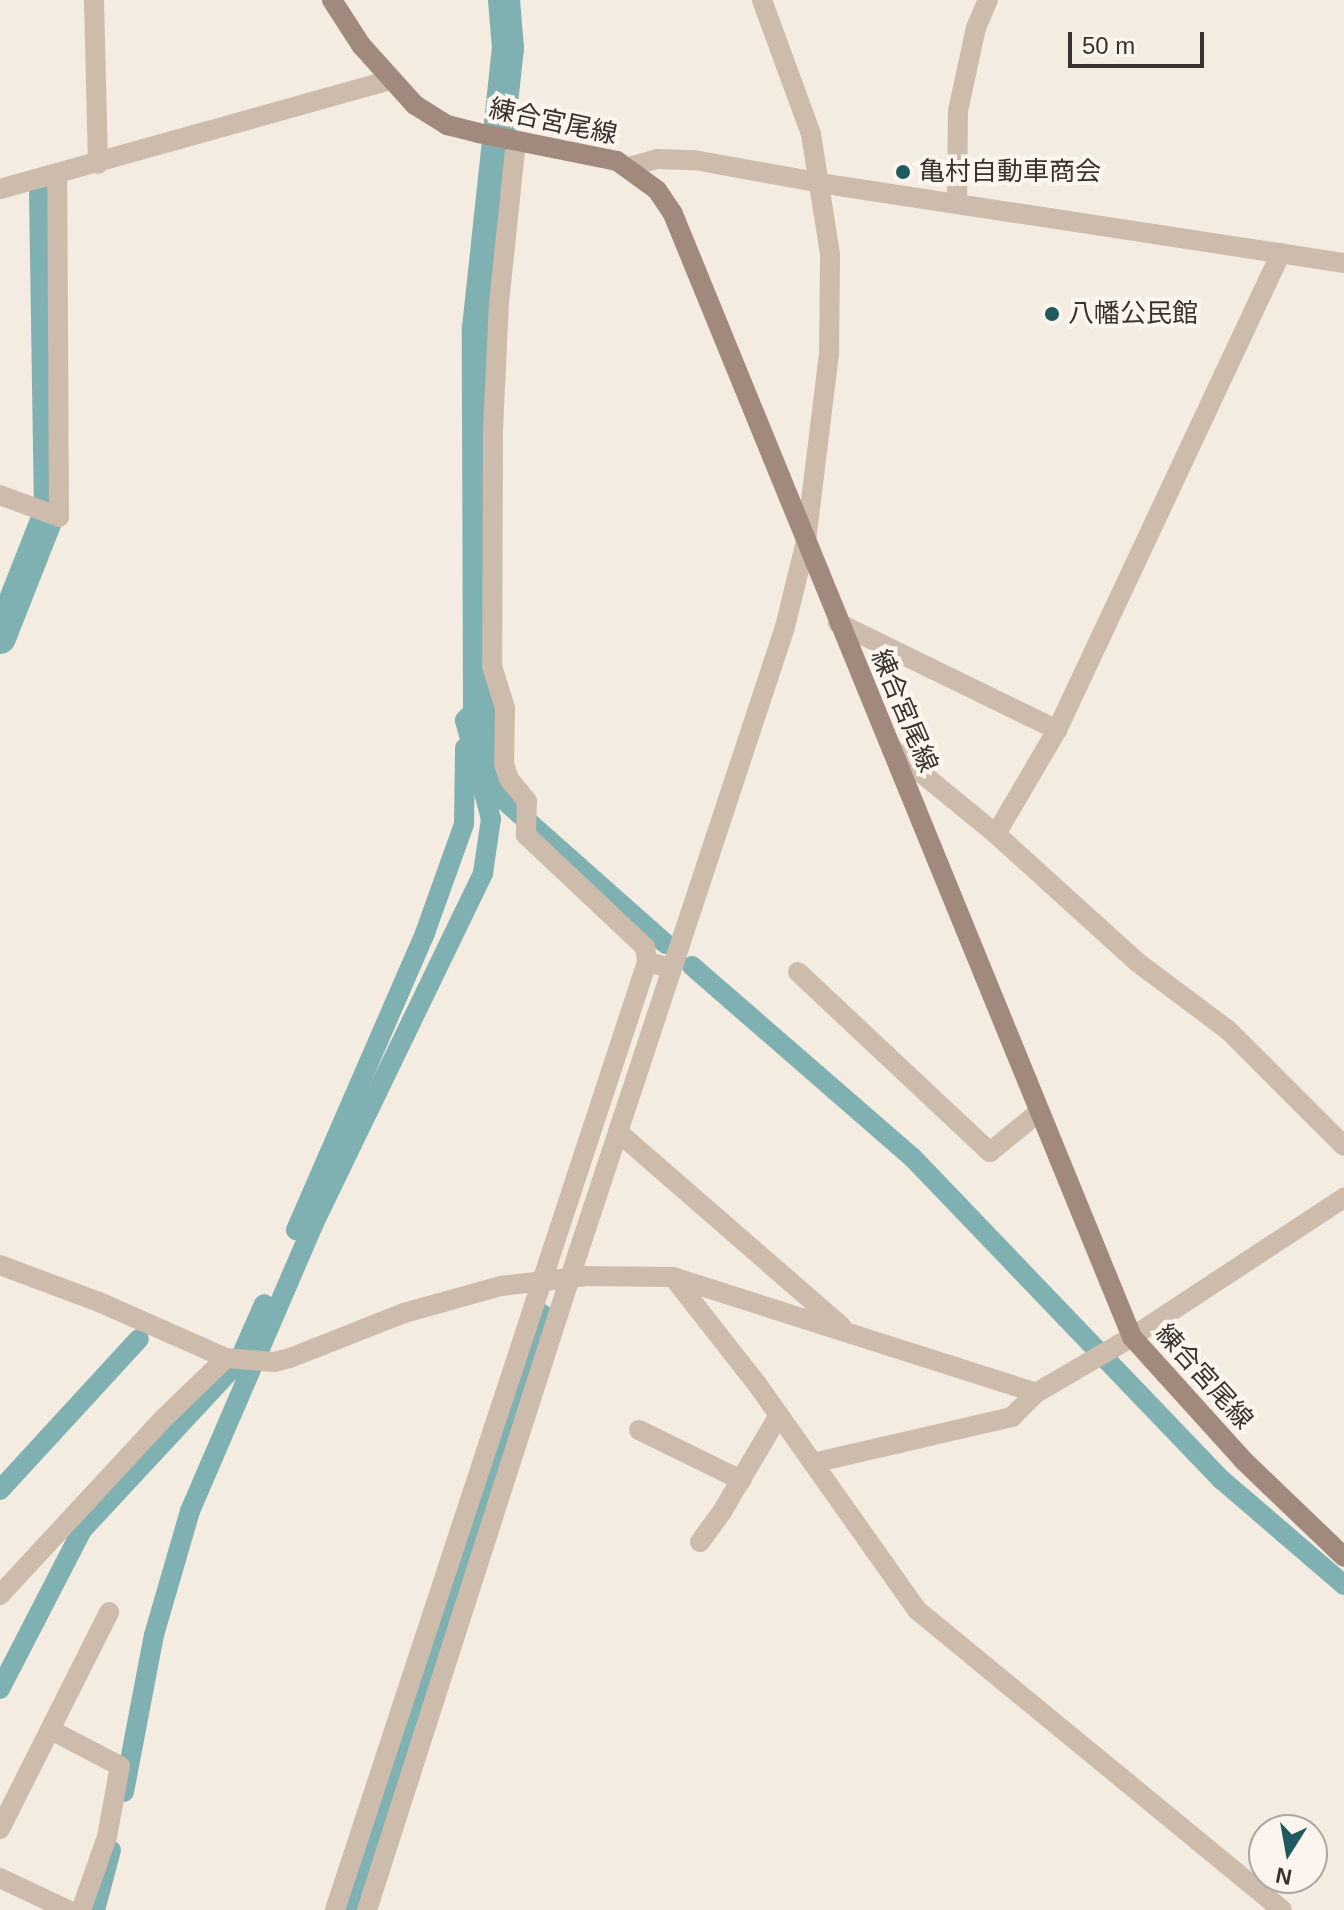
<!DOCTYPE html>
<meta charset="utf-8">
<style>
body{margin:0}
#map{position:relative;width:1344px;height:1910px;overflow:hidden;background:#f4ebe1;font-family:Helvetica,"Noto Sans JP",sans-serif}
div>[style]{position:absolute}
.canal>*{height:20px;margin:-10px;padding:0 10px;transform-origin:10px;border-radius:10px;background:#7fb0b2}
.river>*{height:32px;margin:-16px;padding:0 16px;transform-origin:16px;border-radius:16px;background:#7fb0b2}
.minor>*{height:20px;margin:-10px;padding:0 10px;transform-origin:10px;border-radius:10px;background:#cdbbac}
.tertiary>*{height:20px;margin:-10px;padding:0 10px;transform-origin:10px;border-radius:10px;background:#cdbbac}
.secondary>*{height:20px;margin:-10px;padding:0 10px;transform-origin:10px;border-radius:10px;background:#a18a7d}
.dots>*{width:22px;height:22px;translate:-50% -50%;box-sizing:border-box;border:4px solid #fbf5ee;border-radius:50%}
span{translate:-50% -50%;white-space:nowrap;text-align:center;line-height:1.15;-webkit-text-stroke:8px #fbf5ee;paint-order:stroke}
.street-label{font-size:26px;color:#3b302b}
.poi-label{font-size:26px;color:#3b302b}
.left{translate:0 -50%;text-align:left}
.north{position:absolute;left:1248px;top:1814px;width:80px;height:80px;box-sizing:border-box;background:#fbf5ee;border:2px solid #aea6a0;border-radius:50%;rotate:191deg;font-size:22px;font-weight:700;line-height:32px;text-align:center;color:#3b302b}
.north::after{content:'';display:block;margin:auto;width:28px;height:36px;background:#1f5a5e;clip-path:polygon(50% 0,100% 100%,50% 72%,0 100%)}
.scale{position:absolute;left:1068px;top:32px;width:136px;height:36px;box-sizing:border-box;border:4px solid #3b302b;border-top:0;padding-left:10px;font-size:24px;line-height:28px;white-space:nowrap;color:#3b302b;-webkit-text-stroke:6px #fbf5ee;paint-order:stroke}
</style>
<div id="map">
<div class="canal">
<div style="left:484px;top:744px;width:62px;rotate:69.2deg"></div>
<div style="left:506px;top:802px;width:214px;rotate:41.6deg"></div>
<div style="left:692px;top:966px;width:291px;rotate:41deg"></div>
<div style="left:912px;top:1157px;width:448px;rotate:46.2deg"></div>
<div style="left:1222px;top:1480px;width:161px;rotate:40.7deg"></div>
<div style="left:296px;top:1230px;width:324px;rotate:-66.5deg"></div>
<div style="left:425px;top:933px;width:116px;rotate:-70.3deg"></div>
<div style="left:464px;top:824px;width:76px;rotate:-89.2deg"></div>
<div style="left:0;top:1490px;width:205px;rotate:-47.4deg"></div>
<div style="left:0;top:1689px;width:179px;rotate:-62.7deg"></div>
<div style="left:82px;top:1530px;width:231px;rotate:-47.1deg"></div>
<div style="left:239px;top:1361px;width:62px;rotate:-66.3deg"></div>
<div style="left:124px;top:1792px;width:160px;rotate:-79.2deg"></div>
<div style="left:154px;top:1635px;width:129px;rotate:-73.8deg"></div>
<div style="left:190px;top:1511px;width:314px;rotate:-66.7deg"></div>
<div style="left:314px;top:1223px;width:389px;rotate:-64.2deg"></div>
<div style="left:483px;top:873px;width:55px;rotate:-81.6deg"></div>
<div style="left:491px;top:819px;width:102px;rotate:-104.7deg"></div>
<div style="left:465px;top:720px;width:20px;rotate:-45deg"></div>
<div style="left:95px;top:1910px;width:62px;rotate:-75.1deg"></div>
<div style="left:348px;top:1910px;width:627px;rotate:-71.97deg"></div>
</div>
<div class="river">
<div style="left:0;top:638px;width:136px;rotate:-68.5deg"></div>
<div style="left:50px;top:511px;width:316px;rotate:-90.9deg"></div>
<div style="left:484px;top:744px;width:38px;rotate:-97deg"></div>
<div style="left:479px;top:706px;width:378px;rotate:-90.2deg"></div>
<div style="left:478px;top:328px;width:282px;rotate:-83.9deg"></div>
<div style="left:508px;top:48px;width:48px;rotate:-94.8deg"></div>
</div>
<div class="minor">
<div style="left:94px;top:0;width:164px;rotate:88.6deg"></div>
<div style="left:516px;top:141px;width:162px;rotate:96deg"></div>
<div style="left:499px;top:302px;width:125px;rotate:92.7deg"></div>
<div style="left:493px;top:427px;width:239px;rotate:90.2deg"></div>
<div style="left:492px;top:666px;width:44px;rotate:72.8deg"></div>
<div style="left:505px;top:708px;width:56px;rotate:91deg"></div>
<div style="left:504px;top:764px;width:16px;rotate:72deg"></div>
<div style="left:509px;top:779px;width:28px;rotate:51deg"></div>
<div style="left:527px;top:801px;width:34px;rotate:92deg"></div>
<div style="left:526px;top:835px;width:163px;rotate:43.3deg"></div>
<div style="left:645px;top:947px;width:15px;rotate:82deg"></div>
<div style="left:629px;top:167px;width:29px;rotate:-16deg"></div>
<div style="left:657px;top:159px;width:37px;rotate:2deg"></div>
<div style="left:694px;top:160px;width:147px;rotate:10.2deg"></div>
<div style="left:839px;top:186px;width:511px;rotate:8.67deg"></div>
<div style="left:0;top:189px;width:405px;rotate:-15.6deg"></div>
<div style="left:957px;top:203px;width:92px;rotate:-89.4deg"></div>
<div style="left:958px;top:111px;width:85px;rotate:-77.8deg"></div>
<div style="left:976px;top:28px;width:30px;rotate:-67deg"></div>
<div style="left:0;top:495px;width:63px;rotate:20.4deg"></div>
<div style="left:59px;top:517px;width:343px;rotate:-90.3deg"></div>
<div style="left:838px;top:623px;width:244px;rotate:26deg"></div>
<div style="left:892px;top:749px;width:134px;rotate:39.3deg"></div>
<div style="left:996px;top:834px;width:190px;rotate:42.2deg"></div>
<div style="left:1137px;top:962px;width:114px;rotate:36.8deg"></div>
<div style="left:1228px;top:1030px;width:164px;rotate:45deg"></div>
<div style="left:996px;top:834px;width:121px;rotate:-59.6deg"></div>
<div style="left:1057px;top:730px;width:527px;rotate:-64.85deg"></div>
<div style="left:798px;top:972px;width:263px;rotate:43.2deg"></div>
<div style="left:990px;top:1152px;width:63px;rotate:-39.2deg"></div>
<div style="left:618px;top:1132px;width:296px;rotate:41deg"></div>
<div style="left:673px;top:1277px;width:136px;rotate:51.9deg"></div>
<div style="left:757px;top:1384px;width:277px;rotate:54.7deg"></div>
<div style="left:917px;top:1610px;width:472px;rotate:39.4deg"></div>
<div style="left:639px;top:1430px;width:114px;rotate:26.1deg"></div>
<div style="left:813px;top:1463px;width:204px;rotate:-13deg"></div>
<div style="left:1012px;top:1417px;width:34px;rotate:-45deg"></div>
<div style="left:1036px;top:1393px;width:111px;rotate:-30.3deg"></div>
<div style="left:1132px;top:1337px;width:254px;rotate:-33.3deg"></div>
<div style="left:700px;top:1542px;width:39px;rotate:-54deg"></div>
<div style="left:723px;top:1510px;width:110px;rotate:-59.5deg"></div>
<div style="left:0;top:1595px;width:238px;rotate:-47.2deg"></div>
<div style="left:162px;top:1420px;width:89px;rotate:-44.1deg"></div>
<div style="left:226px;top:1358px;width:48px;rotate:4.8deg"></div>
<div style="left:274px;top:1362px;width:16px;rotate:-14deg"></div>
<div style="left:290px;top:1358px;width:123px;rotate:-21.5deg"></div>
<div style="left:404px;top:1313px;width:101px;rotate:-15.6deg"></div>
<div style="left:501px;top:1286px;width:86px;rotate:-6.7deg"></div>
<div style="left:586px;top:1276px;width:87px;rotate:0.7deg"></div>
<div style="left:673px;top:1277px;width:381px;rotate:17.7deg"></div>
<div style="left:51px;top:1730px;width:78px;rotate:27.6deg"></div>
<div style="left:120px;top:1766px;width:72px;rotate:100.4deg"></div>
<div style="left:107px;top:1837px;width:77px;rotate:109.6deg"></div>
<div style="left:0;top:1829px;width:243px;rotate:-63.3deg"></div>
<div style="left:0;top:1878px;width:75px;rotate:25.2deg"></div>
<div style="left:335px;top:1910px;width:998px;rotate:-71.78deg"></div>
<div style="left:647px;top:962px;width:25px;rotate:14deg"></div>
</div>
<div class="tertiary">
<div style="left:0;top:1265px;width:106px;rotate:20.5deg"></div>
<div style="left:99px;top:1302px;width:139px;rotate:23.8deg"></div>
<div style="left:367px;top:1910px;width:690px;rotate:-72.2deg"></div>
<div style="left:578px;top:1253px;width:659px;rotate:-71.7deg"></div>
<div style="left:785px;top:627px;width:89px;rotate:-76.3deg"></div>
<div style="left:806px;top:541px;width:187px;rotate:-83deg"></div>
<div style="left:829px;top:355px;width:101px;rotate:-89.4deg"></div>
<div style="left:830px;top:254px;width:121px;rotate:-99deg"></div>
<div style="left:811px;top:134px;width:143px;rotate:-110.1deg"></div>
</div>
<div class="secondary">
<div style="left:332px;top:0;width:54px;rotate:57.2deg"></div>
<div style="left:361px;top:45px;width:81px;rotate:48deg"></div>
<div style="left:415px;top:105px;width:38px;rotate:32deg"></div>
<div style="left:447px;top:125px;width:32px;rotate:14deg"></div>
<div style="left:478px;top:133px;width:142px;rotate:11.4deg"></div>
<div style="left:617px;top:161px;width:49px;rotate:35.9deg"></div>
<div style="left:657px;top:190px;width:29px;rotate:56deg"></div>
<div style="left:673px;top:214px;width:1213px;rotate:67.77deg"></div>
<div style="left:1132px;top:1337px;width:166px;rotate:47.9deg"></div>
<div style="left:1243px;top:1460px;width:140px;rotate:43.8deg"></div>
</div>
<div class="dots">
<div style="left:903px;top:172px;background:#1f5a5e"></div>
<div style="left:1052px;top:314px;background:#1f5a5e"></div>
</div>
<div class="street-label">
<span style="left:553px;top:122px;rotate:12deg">練合宮尾線</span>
<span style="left:904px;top:711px;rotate:67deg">練合宮尾線</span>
<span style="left:1204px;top:1377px;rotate:48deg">練合宮尾線</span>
</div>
<div class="poi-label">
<span class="left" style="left:919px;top:172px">亀村自動車商会</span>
<span class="left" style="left:1068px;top:314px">八幡公民館</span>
</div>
<div class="north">N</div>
<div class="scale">50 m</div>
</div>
